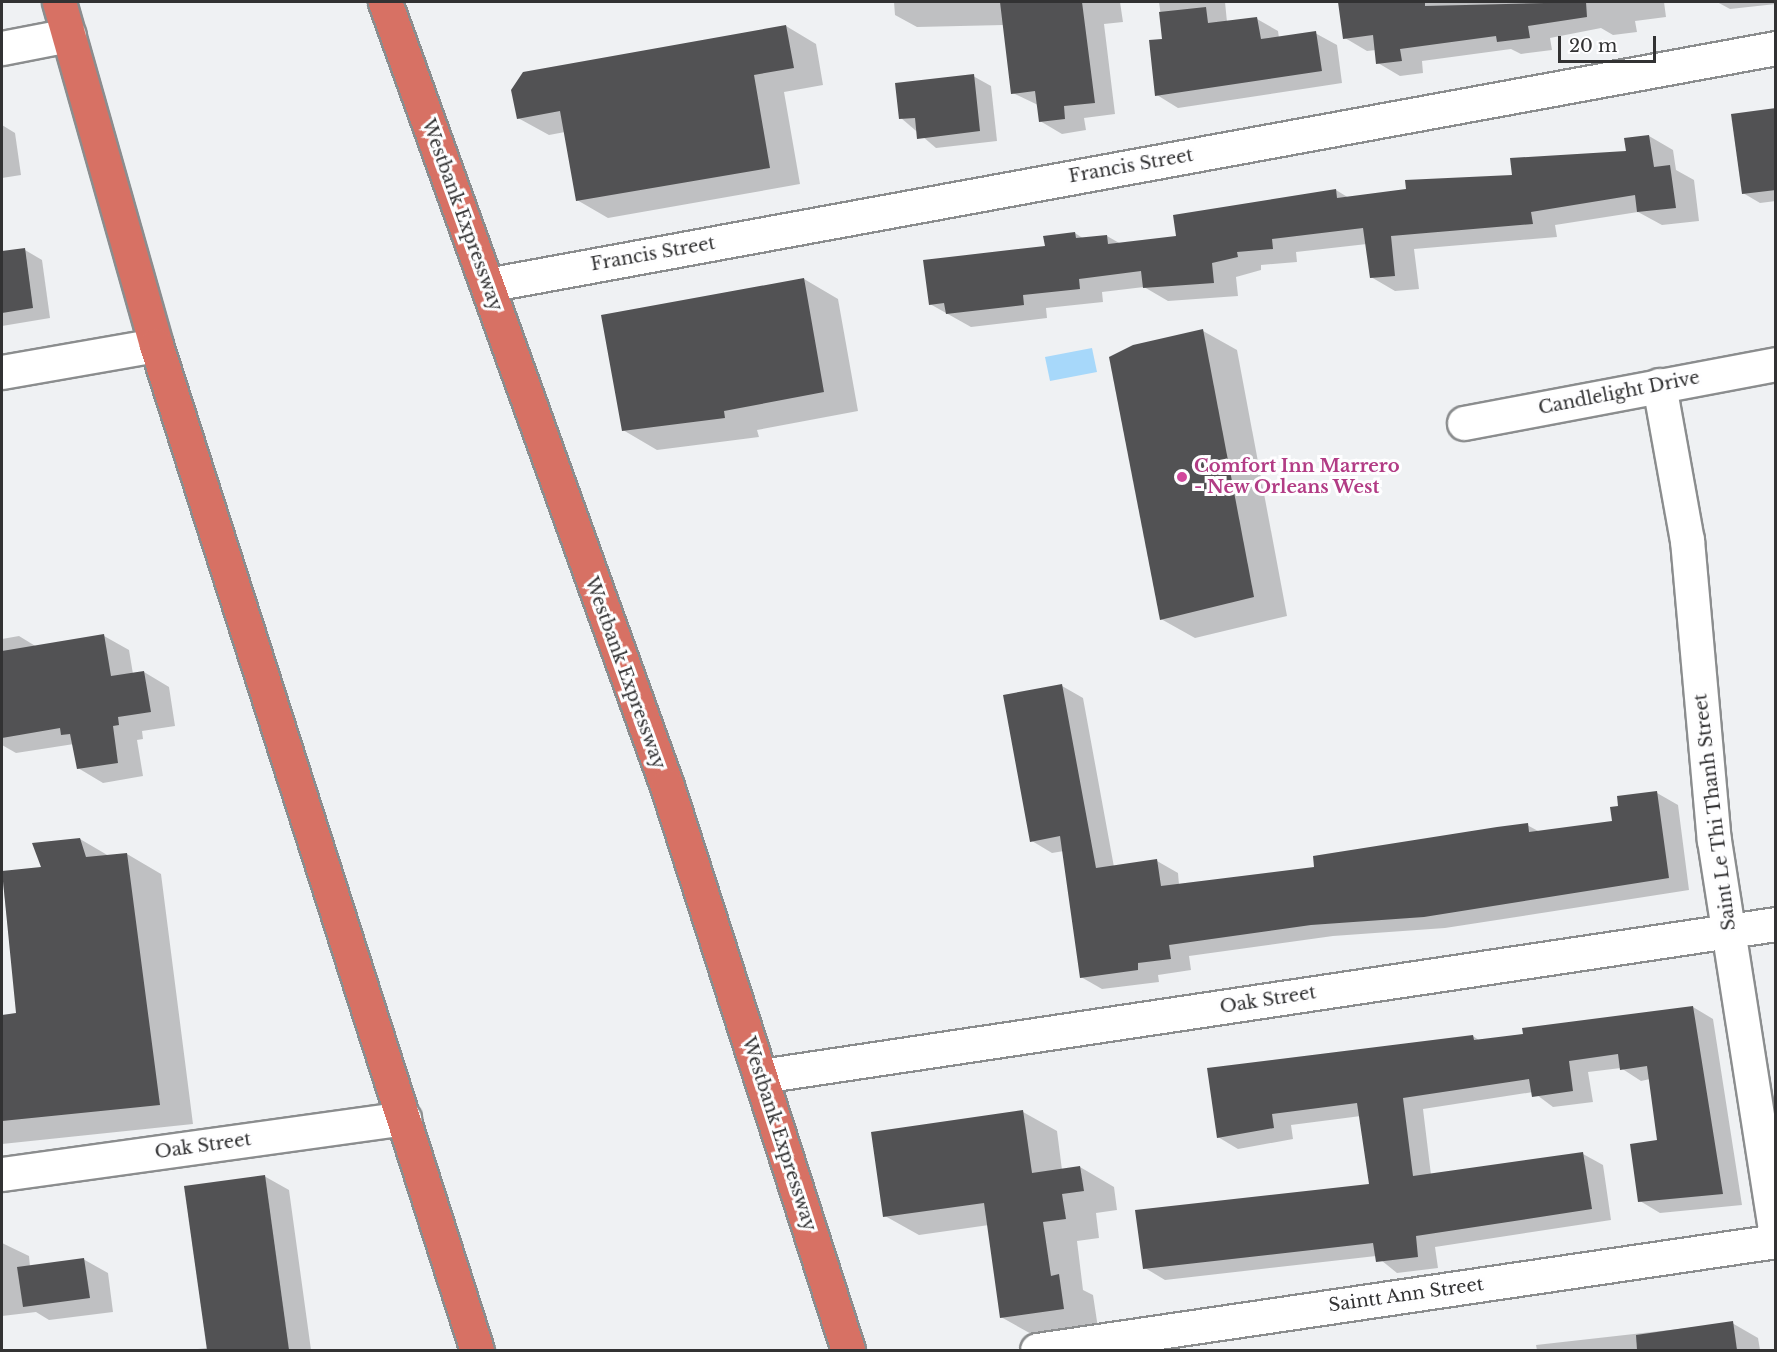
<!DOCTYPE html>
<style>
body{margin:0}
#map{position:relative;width:1777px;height:1352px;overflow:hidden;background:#eff1f3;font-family:"Libre Baskerville",serif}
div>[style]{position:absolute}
.water>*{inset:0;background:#a7d8fa}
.shadow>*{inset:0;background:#0003}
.building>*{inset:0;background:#525254}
.roads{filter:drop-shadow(2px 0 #8b8d8e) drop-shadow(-2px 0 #8b8d8e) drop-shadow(0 2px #8b8d8e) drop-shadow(0 -2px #8b8d8e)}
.minor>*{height:33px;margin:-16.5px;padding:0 16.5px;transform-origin:16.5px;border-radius:16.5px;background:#fff}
.highway>*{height:33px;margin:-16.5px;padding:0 16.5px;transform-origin:16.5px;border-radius:16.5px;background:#d77164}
.dots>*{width:16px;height:16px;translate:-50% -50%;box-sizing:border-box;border:3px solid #fefeff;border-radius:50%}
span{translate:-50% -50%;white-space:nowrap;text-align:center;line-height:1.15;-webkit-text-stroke:6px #fefeff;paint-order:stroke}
.street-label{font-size:18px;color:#323233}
.hotel-label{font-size:18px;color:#b23c85;font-weight:700}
.left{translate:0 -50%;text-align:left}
.frame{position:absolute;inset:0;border:3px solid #323233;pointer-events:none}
.scale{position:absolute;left:1558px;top:36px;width:98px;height:27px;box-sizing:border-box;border:3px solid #323233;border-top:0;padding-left:8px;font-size:18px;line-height:21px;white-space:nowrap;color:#323233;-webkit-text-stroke:4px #fefeff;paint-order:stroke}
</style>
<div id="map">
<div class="water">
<div style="clip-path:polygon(1092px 348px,1097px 372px,1050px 381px,1045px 357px)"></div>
</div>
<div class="shadow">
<div style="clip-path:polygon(894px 2px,1120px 2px,1123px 22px,1104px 24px,1115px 114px,1084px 118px,1086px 130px,1062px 134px,1040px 121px,1038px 105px,1013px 93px,1004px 25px,917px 27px,895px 15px)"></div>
<div style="clip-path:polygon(1159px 2px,1225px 2px,1227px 22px,1257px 19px,1278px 31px,1279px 38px,1315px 33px,1337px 45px,1342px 83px,1178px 108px,1157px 95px,1164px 40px)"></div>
<div style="clip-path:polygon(1342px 2px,1664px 2px,1666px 17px,1635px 21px,1637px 32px,1613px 35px,1601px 28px,1550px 38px,1552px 50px,1521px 54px,1511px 49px,1422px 61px,1423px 73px,1400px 76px,1378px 63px,1376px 50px,1367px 51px,1345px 38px)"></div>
<div style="clip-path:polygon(1717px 2px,1776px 2px,1776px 4px,1730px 9px)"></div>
<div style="clip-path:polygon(786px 26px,816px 44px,823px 85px,784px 92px,800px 184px,608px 218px,577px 200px,565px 132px,549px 135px,518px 118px)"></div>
<div style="clip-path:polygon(973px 76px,991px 86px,997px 141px,936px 148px,901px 118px)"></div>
<div style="clip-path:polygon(1776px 112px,1776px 201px,1760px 203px,1743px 193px)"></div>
<div style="clip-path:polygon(2px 125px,15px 133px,21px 175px,2px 178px)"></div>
<div style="clip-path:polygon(1649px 136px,1673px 150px,1676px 170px,1694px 180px,1699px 221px,1662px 225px,1638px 212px,1555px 225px,1557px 237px,1414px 249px,1419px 289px,1395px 291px,1371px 277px,1367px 244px,1296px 252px,1297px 262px,1261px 265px,1261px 270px,1236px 277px,1238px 296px,1168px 301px,1144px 287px,1102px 292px,1103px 302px,1046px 308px,1047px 318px,971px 327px,930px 304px,1075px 233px,1084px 239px,1107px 236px,1121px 244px,1177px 238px,1336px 190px,1349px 198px,1514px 176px,1627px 152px)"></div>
<div style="clip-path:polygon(25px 250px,42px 260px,50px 318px,2px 326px,2px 253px)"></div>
<div style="clip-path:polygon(804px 279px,838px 299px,858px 411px,757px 430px,759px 437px,657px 450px,623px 430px)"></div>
<div style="clip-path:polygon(1203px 331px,1237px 350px,1287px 616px,1195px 638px,1161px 619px)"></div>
<div style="clip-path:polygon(19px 636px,37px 647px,104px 636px,129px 650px,133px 674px,144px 672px,169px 687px,175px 726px,142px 731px,143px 739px,137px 740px,143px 776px,103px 783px,78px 768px,74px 744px,16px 753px,2px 745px,2px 639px)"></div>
<div style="clip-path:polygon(1062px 686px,1083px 698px,1114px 867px,1157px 861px,1178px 873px,1179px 885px,1316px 868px,1527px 825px,1540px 832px,1613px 822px,1657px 793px,1678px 805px,1689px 890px,1445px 928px,1333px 936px,1189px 956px,1191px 970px,1158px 975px,1159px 982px,1102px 989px,1081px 977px,1064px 851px,1052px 853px,1032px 841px)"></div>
<div style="clip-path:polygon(80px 839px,109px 856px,127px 854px,161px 874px,193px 1124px,2px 1144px,2px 1017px,18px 1015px,2px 873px,43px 868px)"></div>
<div style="clip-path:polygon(1693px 1007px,1713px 1019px,1742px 1205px,1660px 1213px,1640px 1201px,1659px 1142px,1650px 1079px,1641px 1081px,1621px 1068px,1588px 1072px,1593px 1102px,1553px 1107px,1533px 1092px,1423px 1109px,1431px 1175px,1583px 1154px,1603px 1165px,1611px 1220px,1435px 1247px,1438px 1268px,1397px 1273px,1376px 1256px,1165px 1280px,1145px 1268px,1371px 1185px,1361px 1116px,1291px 1125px,1293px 1139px,1238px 1149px,1218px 1137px,1209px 1069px,1473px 1036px,1480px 1041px)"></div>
<div style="clip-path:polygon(1023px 1112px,1057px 1131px,1062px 1170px,1080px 1167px,1114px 1187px,1117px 1210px,1096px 1213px,1099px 1238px,1077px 1241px,1083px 1290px,1093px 1295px,1098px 1328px,1035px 1336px,1001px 1317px,989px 1225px,919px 1235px,885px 1216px)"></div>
<div style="clip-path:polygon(264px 1176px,289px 1190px,311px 1350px,187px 1350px,208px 1348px)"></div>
<div style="clip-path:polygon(2px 1243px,29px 1256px,30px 1267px,83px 1259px,108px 1273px,113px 1312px,49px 1320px,36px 1312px,2px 1316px)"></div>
<div style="clip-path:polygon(1732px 1323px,1758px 1338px,1760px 1350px,1537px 1350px,1536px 1345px)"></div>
</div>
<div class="building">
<div style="clip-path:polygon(1000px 2px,1082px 2px,1095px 103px,1064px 106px,1065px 119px,1039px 122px,1035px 91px,1011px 94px)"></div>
<div style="clip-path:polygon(1338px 2px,1425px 2px,1425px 6px,1586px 2px,1587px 17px,1528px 26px,1530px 38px,1497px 42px,1496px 36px,1400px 49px,1402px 61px,1376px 64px,1373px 35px,1343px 39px)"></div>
<div style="clip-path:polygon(1206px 7px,1208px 23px,1257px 17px,1261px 39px,1316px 31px,1322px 71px,1155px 96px,1149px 40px,1162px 39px,1159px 12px)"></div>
<div style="clip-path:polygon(786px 25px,794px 68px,754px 75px,770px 168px,576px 201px,560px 111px,517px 119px,511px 90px,523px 72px)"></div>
<div style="clip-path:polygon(974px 74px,980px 131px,917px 139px,915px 118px,899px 119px,895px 83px)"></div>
<div style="clip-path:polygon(1776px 108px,1776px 190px,1742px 194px,1731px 114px)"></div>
<div style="clip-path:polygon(1649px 135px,1654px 167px,1670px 165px,1676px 208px,1637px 212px,1635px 195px,1531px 212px,1533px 224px,1391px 236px,1395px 276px,1370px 278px,1363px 228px,1272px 239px,1273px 249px,1237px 252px,1238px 257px,1212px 263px,1214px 283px,1143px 288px,1141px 271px,1079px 279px,1080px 289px,1023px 295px,1024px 305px,946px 314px,944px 303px,929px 305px,923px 260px,1045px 246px,1043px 236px,1075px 232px,1076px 238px,1107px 235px,1108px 244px,1176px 236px,1173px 215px,1336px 189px,1337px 198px,1406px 189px,1405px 180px,1512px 175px,1510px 158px,1626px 151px,1624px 138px)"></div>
<div style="clip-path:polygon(25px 248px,33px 308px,2px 313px,2px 251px)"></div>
<div style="clip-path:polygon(804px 278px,824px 392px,724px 411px,725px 418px,622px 431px,601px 315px)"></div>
<div style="clip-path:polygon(1203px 329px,1254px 597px,1160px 620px,1109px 357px,1133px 345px)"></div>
<div style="clip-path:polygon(104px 634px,111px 676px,144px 671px,151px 712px,118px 717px,119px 725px,113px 726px,118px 763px,77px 769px,70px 734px,61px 735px,60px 728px,2px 738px,2px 651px)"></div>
<div style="clip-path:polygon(1062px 684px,1096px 868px,1157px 859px,1161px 886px,1314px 867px,1313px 856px,1497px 827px,1528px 823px,1529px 832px,1612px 821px,1610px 807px,1618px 806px,1617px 796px,1657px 791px,1669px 878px,1424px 917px,1311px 925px,1169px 945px,1171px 959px,1138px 963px,1138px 970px,1080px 978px,1060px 836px,1030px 842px,1003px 695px)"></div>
<div style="clip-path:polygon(80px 838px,86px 857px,127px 853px,160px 1105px,2px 1121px,2px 1015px,16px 1013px,2px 871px,41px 867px,32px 843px)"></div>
<div style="clip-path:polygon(1693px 1006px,1723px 1194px,1638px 1202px,1630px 1144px,1657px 1140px,1647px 1066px,1620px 1070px,1618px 1054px,1569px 1061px,1573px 1091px,1532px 1097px,1529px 1079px,1403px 1098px,1413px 1176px,1583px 1152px,1592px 1209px,1416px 1236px,1418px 1257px,1376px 1262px,1373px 1243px,1143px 1269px,1135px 1210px,1369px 1184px,1357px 1103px,1272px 1114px,1274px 1128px,1217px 1138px,1207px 1068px,1473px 1035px,1474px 1040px,1523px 1034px,1522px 1028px)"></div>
<div style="clip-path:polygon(1023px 1110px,1032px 1173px,1080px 1166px,1084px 1191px,1062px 1194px,1066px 1219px,1043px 1222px,1051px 1276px,1059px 1274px,1064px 1309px,1000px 1318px,984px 1203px,883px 1217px,871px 1132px)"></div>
<div style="clip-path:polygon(265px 1175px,289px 1350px,207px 1350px,184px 1186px)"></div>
<div style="clip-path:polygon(84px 1258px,90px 1298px,23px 1307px,17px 1267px)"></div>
<div style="clip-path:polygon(1733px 1321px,1737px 1350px,1637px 1350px,1636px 1335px)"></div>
</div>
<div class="roads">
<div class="minor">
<div style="left:2px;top:48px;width:68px;rotate:-11deg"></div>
<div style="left:487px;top:285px;width:1311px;rotate:-10.42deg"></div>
<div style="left:2px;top:372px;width:156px;rotate:-9.9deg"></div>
<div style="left:1659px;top:385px;width:158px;rotate:79.8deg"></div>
<div style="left:1687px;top:540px;width:301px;rotate:84.9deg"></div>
<div style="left:1714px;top:840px;width:402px;rotate:81.1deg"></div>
<div style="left:1464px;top:423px;width:318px;rotate:-10.7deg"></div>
<div style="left:761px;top:1076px;width:1026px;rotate:-8.52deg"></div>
<div style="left:2px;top:1174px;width:406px;rotate:-7.9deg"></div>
<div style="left:1037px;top:1350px;width:747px;rotate:-8.39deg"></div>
</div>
<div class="highway">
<div style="left:59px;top:2px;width:356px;rotate:74.2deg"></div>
<div style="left:156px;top:345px;width:1055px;rotate:72.29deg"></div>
<div style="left:385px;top:2px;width:833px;rotate:70.22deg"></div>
<div style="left:667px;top:786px;width:592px;rotate:72.21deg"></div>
</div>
</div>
<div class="dots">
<div style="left:1182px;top:477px;background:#d1479c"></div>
</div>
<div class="street-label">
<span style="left:1131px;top:166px;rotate:-10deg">Francis Street</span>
<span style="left:462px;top:215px;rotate:70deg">Westbank Expressway</span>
<span style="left:653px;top:254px;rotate:-10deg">Francis Street</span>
<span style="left:1619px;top:393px;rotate:-11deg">Candlelight Drive</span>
<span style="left:625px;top:673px;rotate:70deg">Westbank Expressway</span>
<span style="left:1715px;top:812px;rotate:-97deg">Saint Le Thi Thanh Street</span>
<span style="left:1268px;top:1000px;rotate:-9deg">Oak Street</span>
<span style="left:779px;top:1134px;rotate:72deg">Westbank Expressway</span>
<span style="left:203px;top:1146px;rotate:-8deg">Oak Street</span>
<span style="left:1406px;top:1295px;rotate:-8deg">Saintt Ann Street</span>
</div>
<div class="hotel-label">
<span class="left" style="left:1194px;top:477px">Comfort Inn Marrero<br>- New Orleans West</span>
</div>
<div class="frame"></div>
<div class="scale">20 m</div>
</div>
